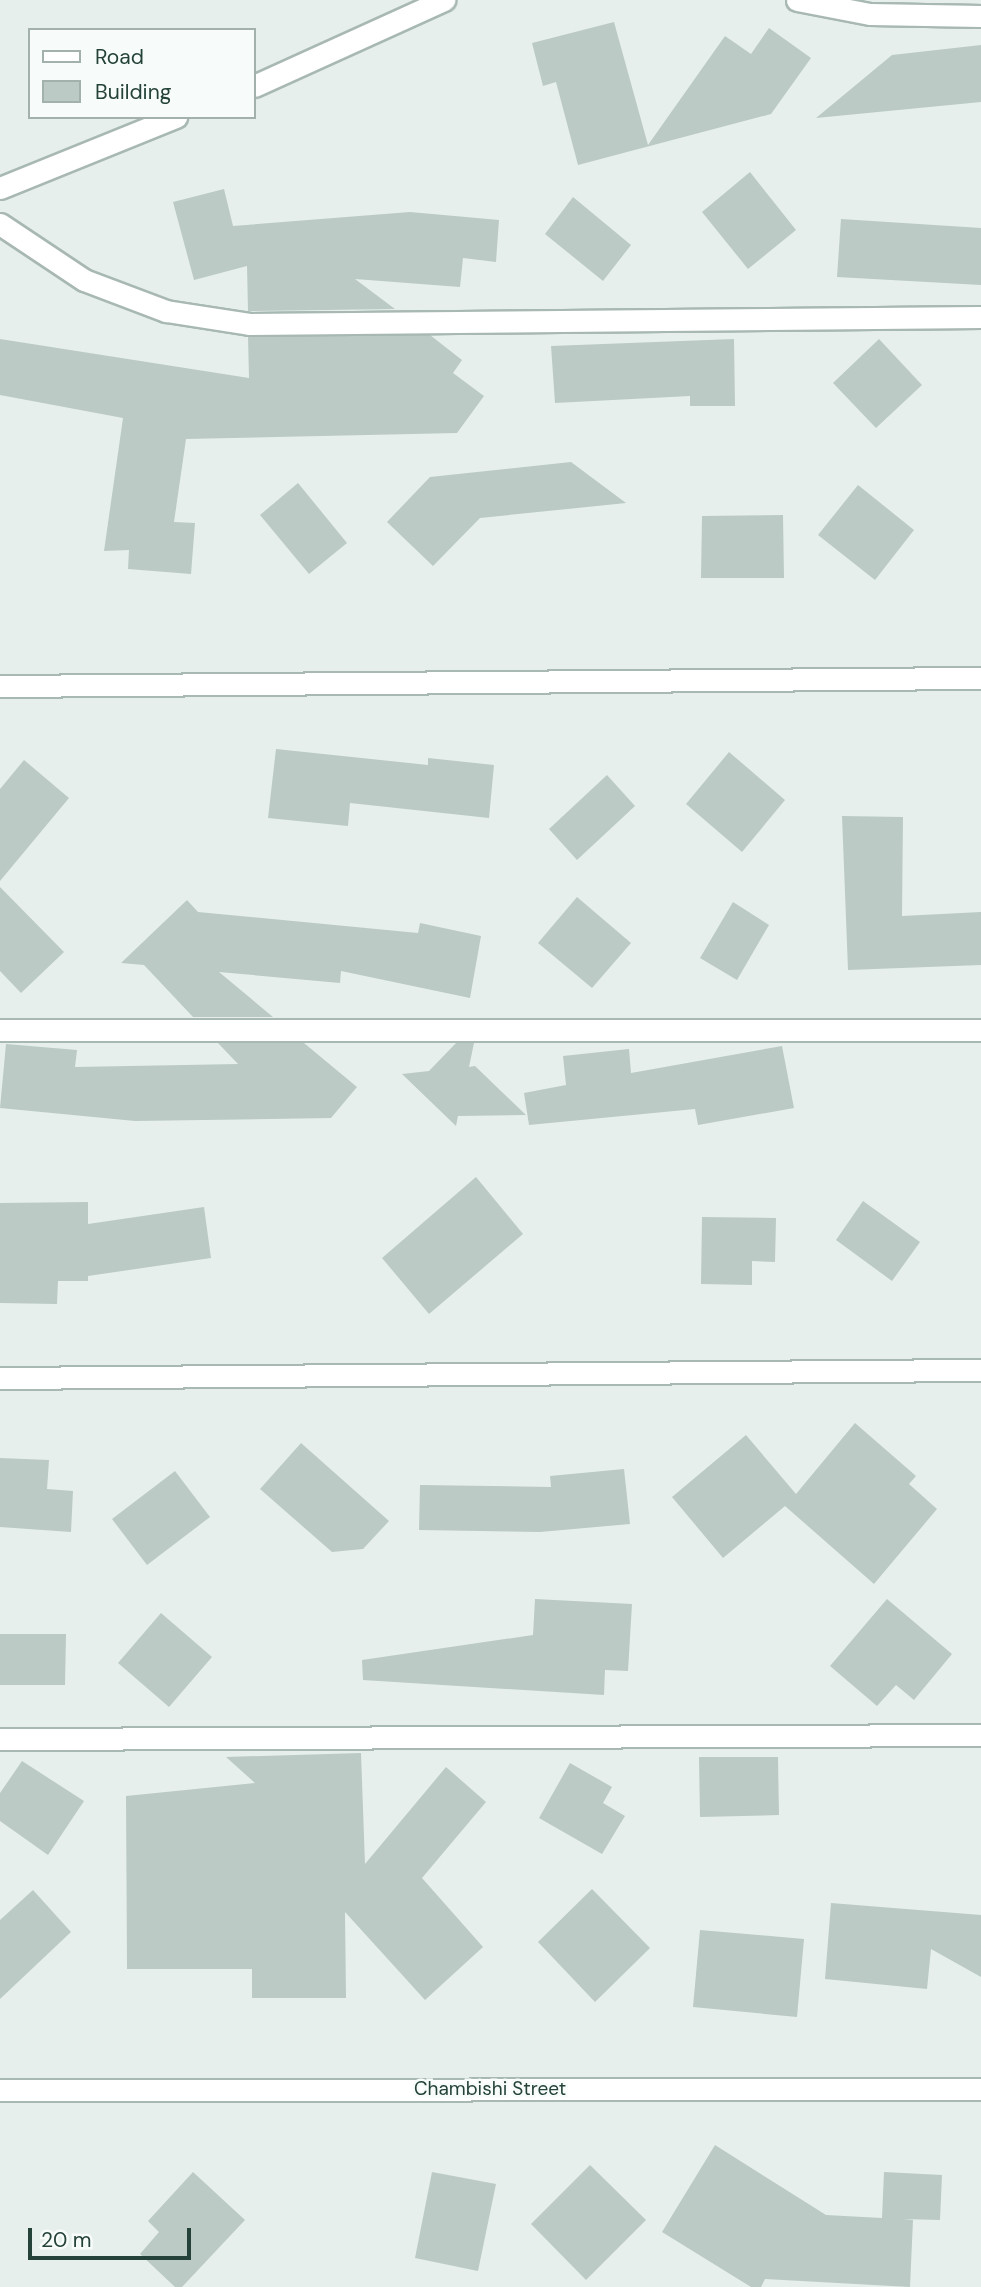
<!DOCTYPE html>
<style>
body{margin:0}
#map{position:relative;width:981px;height:2287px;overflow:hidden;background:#e6efeb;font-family:"DM Sans",sans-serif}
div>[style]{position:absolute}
.building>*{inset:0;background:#bbcac4}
.roads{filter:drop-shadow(2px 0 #a8b8b2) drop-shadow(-2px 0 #a8b8b2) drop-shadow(0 2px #a8b8b2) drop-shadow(0 -2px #a8b8b2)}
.minor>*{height:21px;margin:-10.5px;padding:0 10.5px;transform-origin:10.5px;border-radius:10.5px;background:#fff}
span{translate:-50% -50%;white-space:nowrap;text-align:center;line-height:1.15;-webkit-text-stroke:5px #f7fbf9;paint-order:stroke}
.street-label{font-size:19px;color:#24423a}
.legend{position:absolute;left:28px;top:28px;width:228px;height:91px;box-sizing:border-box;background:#f7fbf9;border:2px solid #a3b1ad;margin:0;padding:9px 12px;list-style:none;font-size:21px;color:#24423a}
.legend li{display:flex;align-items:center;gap:14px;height:35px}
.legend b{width:35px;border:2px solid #a3b1ad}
.scale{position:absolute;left:28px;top:2228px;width:163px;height:32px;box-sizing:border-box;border:4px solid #24423a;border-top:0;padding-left:9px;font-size:21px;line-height:24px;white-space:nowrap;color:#24423a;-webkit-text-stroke:5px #f7fbf9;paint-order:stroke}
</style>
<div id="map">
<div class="building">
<div style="clip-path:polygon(614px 22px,648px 145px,725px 36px,751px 54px,769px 28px,811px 58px,771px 114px,578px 165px,556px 82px,543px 86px,532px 43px)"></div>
<div style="clip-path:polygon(981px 45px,981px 102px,816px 118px,892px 55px)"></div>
<div style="clip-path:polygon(750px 172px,796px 230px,748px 269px,702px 212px)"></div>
<div style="clip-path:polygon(224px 189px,233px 226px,410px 212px,499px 220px,496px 262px,463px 258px,460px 287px,355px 279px,395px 309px,248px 311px,247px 266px,194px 280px,173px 202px)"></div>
<div style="clip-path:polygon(573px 197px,631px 245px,603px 281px,545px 234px)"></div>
<div style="clip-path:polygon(841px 219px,981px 228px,981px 285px,837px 277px)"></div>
<div style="clip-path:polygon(430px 335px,462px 360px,453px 373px,484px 396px,457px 433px,186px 439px,174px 522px,195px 523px,191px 574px,128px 569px,129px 550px,104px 551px,123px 418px,0 395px,0 339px,249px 378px,248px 337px)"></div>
<div style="clip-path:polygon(734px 339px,735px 406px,690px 406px,690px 396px,555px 403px,551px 346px)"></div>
<div style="clip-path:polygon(879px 339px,922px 385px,876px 428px,833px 383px)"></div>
<div style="clip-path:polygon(571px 462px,626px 503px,480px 518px,433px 566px,387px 522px,430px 477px)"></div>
<div style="clip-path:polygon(298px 483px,347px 543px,309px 574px,260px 515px)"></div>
<div style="clip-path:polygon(858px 485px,914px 530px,875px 580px,818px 535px)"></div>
<div style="clip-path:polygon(783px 515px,784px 578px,701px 578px,702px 516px)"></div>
<div style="clip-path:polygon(276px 749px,428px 765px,428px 758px,494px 765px,489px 818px,350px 803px,348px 826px,268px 818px)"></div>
<div style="clip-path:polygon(729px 752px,785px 800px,742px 852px,686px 804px)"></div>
<div style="clip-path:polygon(24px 760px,69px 798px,0 881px,0 789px)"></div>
<div style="clip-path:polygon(607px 775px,635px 806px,577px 860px,549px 829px)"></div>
<div style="clip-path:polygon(842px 816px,903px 817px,902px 916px,981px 912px,981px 965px,848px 970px)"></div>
<div style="clip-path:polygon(0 887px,64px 952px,21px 993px,0 971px)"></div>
<div style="clip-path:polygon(577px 897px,631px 943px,592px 988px,538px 943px)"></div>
<div style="clip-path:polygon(187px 900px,198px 912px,418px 933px,420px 923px,481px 936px,470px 998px,341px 971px,340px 983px,219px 972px,273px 1017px,193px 1017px,144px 965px,121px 963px)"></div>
<div style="clip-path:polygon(733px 902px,769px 925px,737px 980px,700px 958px)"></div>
<div style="clip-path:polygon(218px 1043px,304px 1043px,357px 1087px,331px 1118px,135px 1121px,0 1108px,6px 1044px,77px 1050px,75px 1067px,238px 1064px)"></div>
<div style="clip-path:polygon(456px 1043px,474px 1043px,469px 1067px,475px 1066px,526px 1115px,458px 1116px,456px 1126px,402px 1074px,429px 1071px)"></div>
<div style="clip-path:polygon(782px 1046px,794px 1108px,698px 1125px,695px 1109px,529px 1125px,524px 1093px,566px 1085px,563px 1056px,629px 1049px,631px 1073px)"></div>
<div style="clip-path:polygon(476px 1177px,523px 1234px,429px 1314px,382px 1258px)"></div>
<div style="clip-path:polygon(863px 1201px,920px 1242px,892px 1281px,836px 1240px)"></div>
<div style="clip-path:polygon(88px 1202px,88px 1224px,204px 1207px,211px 1258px,88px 1276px,88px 1281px,58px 1281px,57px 1304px,0 1303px,0 1203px)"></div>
<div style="clip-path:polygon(702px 1217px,776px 1218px,775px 1262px,752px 1261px,752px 1285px,701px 1284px)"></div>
<div style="clip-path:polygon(855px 1423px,916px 1476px,909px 1484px,937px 1509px,874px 1584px,785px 1506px,723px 1558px,672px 1497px,746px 1435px,796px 1494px)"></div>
<div style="clip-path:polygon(301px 1443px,389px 1521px,363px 1549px,332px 1552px,260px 1489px)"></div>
<div style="clip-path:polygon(0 1458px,49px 1460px,47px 1489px,73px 1491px,71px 1532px,0 1527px)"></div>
<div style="clip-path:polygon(624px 1469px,630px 1524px,540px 1532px,419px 1530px,420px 1485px,551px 1487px,550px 1476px)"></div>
<div style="clip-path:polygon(175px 1471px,210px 1517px,147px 1565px,112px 1519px)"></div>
<div style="clip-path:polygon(535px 1599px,632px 1604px,628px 1671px,605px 1670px,604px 1695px,363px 1680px,362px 1660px,533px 1635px)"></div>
<div style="clip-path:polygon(887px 1599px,952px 1654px,914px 1700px,896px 1685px,877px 1706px,830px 1666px)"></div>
<div style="clip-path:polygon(161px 1613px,212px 1657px,169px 1707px,118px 1663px)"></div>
<div style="clip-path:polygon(0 1634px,66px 1634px,65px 1685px,0 1685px)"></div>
<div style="clip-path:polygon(361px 1753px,365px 1864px,446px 1767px,486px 1802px,422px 1878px,483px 1947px,425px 2000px,345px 1912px,346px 1998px,252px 1998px,252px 1969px,127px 1969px,126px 1796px,255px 1783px,226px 1757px)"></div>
<div style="clip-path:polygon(699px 1757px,778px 1757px,779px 1815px,700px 1817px)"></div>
<div style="clip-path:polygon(22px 1761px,84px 1801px,48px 1855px,0 1821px,0 1793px)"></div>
<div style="clip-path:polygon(570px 1763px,612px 1787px,603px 1803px,625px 1816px,602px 1854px,539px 1818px)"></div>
<div style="clip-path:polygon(592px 1889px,650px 1948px,595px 2002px,538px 1942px)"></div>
<div style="clip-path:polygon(33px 1890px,71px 1932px,0 1999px,0 1920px)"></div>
<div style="clip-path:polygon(831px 1903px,981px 1915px,981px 1977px,931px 1949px,927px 1989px,825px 1979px)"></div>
<div style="clip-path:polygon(700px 1930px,804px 1939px,797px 2017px,693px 2007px)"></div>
<div style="clip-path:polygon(715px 2145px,826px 2215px,882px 2218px,884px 2172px,942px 2175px,940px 2220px,903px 2219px,913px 2220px,910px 2287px,765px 2279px,761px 2287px,751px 2287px,662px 2232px)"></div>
<div style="clip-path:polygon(590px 2165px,646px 2220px,586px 2280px,531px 2224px)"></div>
<div style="clip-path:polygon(193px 2172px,245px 2220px,182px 2287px,175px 2287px,140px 2254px,159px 2232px,148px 2221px)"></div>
<div style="clip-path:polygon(432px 2172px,496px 2184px,478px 2271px,415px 2258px)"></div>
</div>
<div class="roads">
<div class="minor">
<div style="left:797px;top:0;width:74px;rotate:10.9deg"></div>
<div style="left:870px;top:14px;width:111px;rotate:1deg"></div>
<div style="left:254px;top:86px;width:209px;rotate:-24.4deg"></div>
<div style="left:0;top:188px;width:190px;rotate:-22deg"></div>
<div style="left:0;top:224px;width:101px;rotate:33.7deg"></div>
<div style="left:84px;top:280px;width:88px;rotate:20.7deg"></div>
<div style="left:166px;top:311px;width:84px;rotate:8.9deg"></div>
<div style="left:249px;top:324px;width:732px;rotate:-0.55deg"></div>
<div style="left:0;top:686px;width:981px;rotate:-0.47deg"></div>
<div style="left:0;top:1030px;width:981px"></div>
<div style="left:0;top:1378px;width:981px;rotate:-0.47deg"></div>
<div style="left:0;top:1739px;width:981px;rotate:-0.23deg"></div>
<div style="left:0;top:2090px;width:981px;rotate:-0.06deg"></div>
</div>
</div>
<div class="street-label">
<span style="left:490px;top:2089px">Chambishi Street</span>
</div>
<ul class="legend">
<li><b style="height:9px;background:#fff"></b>Road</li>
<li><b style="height:19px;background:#bbcac4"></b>Building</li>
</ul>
<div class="scale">20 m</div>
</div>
